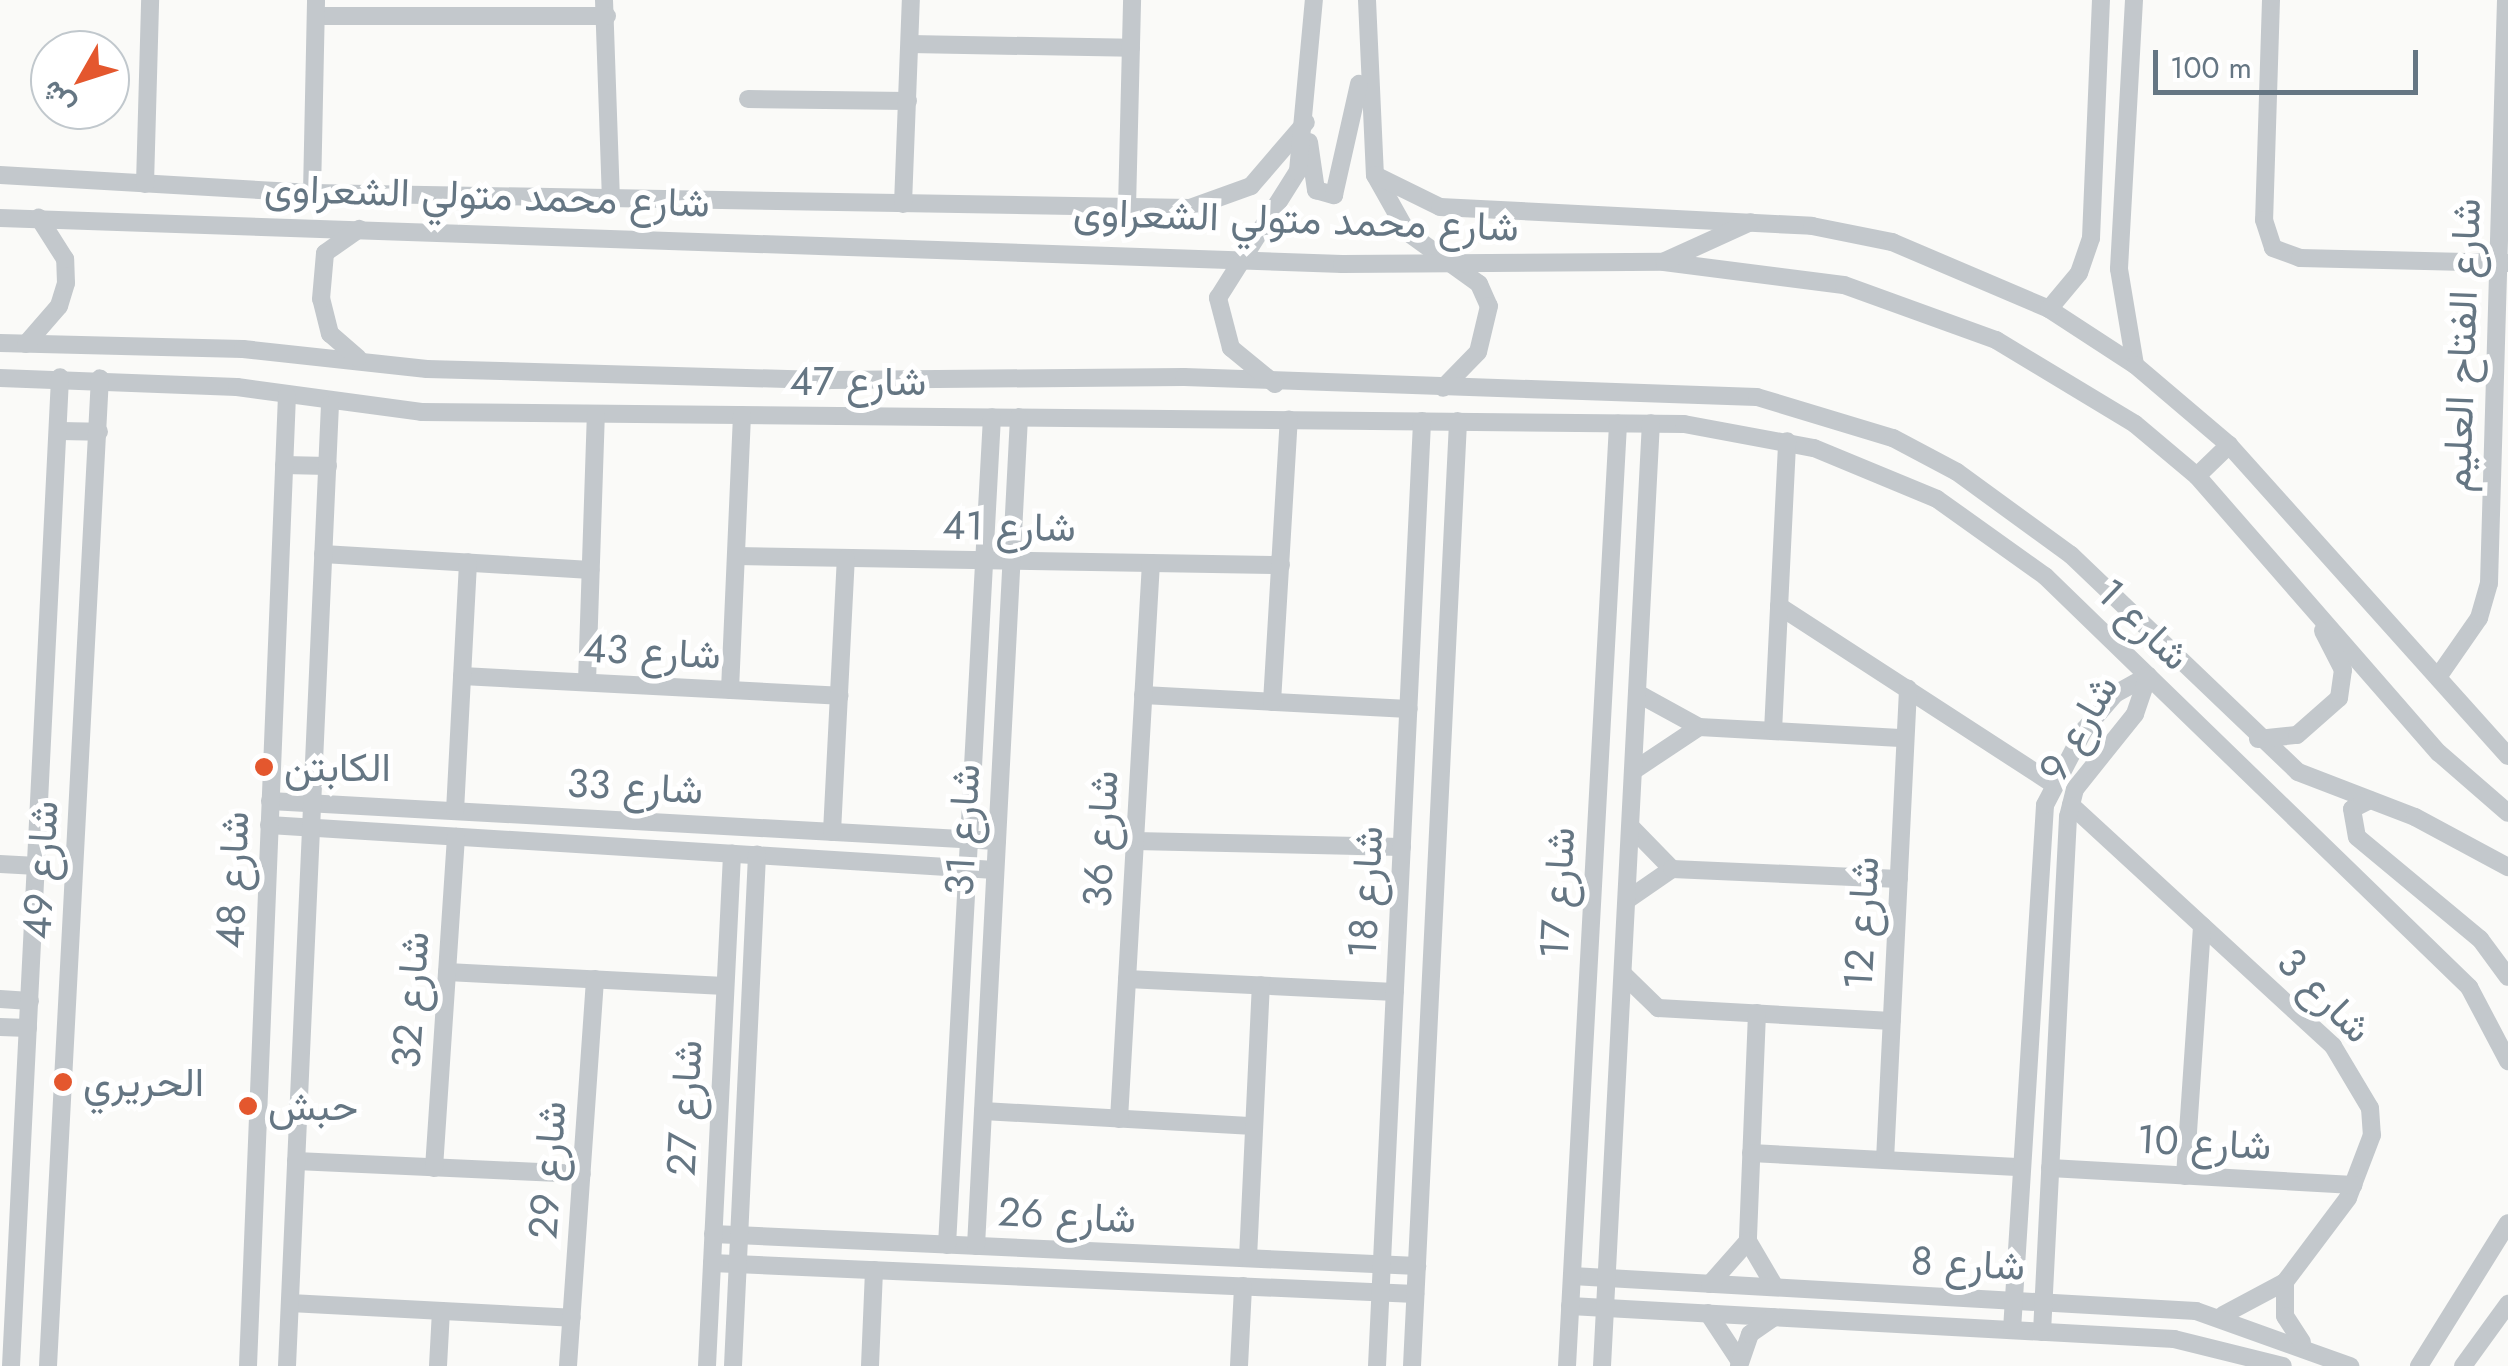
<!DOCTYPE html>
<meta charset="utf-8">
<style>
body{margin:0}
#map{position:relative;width:2508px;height:1366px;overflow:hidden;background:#fafaf8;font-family:Jost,Vazirmatn,sans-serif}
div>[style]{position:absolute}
.minor>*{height:18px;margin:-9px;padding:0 9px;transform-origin:9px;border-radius:9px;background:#c3c8cc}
.dots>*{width:28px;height:28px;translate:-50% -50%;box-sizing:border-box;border:5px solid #fff;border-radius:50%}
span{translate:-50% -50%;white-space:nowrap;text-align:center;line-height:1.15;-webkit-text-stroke:10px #fff;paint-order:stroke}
.street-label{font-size:40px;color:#657683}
.poi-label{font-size:40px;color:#657683}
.left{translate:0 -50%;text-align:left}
.north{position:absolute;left:30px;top:30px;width:100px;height:100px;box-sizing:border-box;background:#fff;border:2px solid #c1c8cd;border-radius:50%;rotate:231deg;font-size:28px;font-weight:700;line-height:40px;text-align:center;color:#657683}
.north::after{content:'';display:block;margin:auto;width:35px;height:45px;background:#e4572e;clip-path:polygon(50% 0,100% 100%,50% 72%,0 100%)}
.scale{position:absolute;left:2153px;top:50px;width:265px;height:45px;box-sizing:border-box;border:5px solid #657683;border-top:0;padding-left:12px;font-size:30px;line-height:35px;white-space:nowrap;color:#657683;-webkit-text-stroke:8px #fff;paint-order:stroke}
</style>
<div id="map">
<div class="minor">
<div style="left:604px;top:0;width:197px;rotate:88deg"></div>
<div style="left:1367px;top:0;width:175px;rotate:87.4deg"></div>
<div style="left:1375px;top:175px;width:65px;rotate:60.7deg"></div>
<div style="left:1407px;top:232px;width:89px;rotate:35.8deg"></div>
<div style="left:1479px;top:284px;width:24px;rotate:66deg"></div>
<div style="left:1489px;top:306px;width:47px;rotate:103.4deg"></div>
<div style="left:1478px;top:352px;width:50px;rotate:134.2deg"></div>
<div style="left:2134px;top:0;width:269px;rotate:93.2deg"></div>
<div style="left:2119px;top:269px;width:97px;rotate:80.5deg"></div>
<div style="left:2271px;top:0;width:220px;rotate:91.8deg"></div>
<div style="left:2264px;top:220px;width:29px;rotate:72deg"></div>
<div style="left:2273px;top:248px;width:29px;rotate:20deg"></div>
<div style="left:2300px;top:258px;width:208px;rotate:1.4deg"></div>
<div style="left:316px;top:16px;width:291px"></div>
<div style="left:910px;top:44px;width:221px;rotate:1deg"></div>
<div style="left:748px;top:99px;width:160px;rotate:0.7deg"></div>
<div style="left:1309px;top:142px;width:49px;rotate:81.7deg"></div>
<div style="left:1316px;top:190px;width:19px;rotate:16deg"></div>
<div style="left:1334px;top:195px;width:114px;rotate:-77.3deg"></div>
<div style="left:0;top:175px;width:313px;rotate:3.3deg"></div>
<div style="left:312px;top:193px;width:878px;rotate:0.98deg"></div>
<div style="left:1190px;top:208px;width:65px;rotate:-19.8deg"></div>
<div style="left:1251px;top:186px;width:84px;rotate:-49.3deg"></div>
<div style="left:1375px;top:175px;width:72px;rotate:26.2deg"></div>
<div style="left:1440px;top:207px;width:372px;rotate:2.9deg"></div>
<div style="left:1812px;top:226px;width:82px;rotate:11.3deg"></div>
<div style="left:1892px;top:242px;width:171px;rotate:23.1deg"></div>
<div style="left:2049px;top:309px;width:103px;rotate:33.1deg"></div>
<div style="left:2135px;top:365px;width:123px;rotate:40.4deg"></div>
<div style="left:2229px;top:445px;width:418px;rotate:48.1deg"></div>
<div style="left:145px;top:184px;width:184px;rotate:-88.4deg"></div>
<div style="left:312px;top:193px;width:193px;rotate:-88.8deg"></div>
<div style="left:903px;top:204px;width:204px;rotate:-87.8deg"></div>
<div style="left:1127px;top:208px;width:208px;rotate:-88.6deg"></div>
<div style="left:0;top:218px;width:1343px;rotate:1.96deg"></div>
<div style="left:1342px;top:264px;width:322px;rotate:-0.4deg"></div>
<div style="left:1664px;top:262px;width:181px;rotate:7.3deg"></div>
<div style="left:1844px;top:285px;width:162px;rotate:19.9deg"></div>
<div style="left:1996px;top:340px;width:162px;rotate:31.1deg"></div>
<div style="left:2135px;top:424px;width:81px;rotate:40deg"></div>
<div style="left:2197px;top:476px;width:368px;rotate:48.9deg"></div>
<div style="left:2439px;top:753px;width:91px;rotate:41deg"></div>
<div style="left:1665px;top:261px;width:94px;rotate:-24.4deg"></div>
<div style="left:2049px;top:309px;width:47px;rotate:-50.2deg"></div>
<div style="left:2079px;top:273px;width:37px;rotate:-71deg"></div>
<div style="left:2091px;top:238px;width:238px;rotate:-87.6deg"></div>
<div style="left:0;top:343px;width:243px;rotate:1.4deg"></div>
<div style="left:243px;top:349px;width:185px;rotate:6.2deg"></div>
<div style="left:427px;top:369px;width:403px;rotate:1.6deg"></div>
<div style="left:830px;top:380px;width:354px;rotate:-0.5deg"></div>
<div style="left:1184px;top:377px;width:573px;rotate:2deg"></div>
<div style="left:1757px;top:397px;width:142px;rotate:16.8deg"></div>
<div style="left:1893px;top:438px;width:72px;rotate:28deg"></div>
<div style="left:1957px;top:472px;width:141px;rotate:36.1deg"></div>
<div style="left:2071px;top:555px;width:314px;rotate:43.7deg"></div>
<div style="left:2298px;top:772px;width:125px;rotate:21deg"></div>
<div style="left:2415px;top:817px;width:106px;rotate:28.3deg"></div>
<div style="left:26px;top:344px;width:50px;rotate:-49deg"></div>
<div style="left:59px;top:306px;width:24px;rotate:-73deg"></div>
<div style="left:66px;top:283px;width:24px;rotate:-92deg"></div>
<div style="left:65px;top:259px;width:49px;rotate:-122.4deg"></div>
<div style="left:358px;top:358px;width:37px;rotate:-139deg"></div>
<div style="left:330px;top:334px;width:36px;rotate:-104deg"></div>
<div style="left:321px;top:299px;width:46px;rotate:-85deg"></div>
<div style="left:325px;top:253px;width:42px;rotate:-35.2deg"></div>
<div style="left:0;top:378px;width:237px;rotate:2.2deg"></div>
<div style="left:237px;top:387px;width:186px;rotate:7.7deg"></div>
<div style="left:421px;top:412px;width:1263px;rotate:0.54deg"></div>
<div style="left:1684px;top:424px;width:132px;rotate:10.5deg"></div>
<div style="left:1814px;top:448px;width:133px;rotate:22.5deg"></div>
<div style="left:1937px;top:499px;width:133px;rotate:35.5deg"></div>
<div style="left:2045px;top:576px;width:591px;rotate:44.11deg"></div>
<div style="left:2469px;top:987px;width:84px;rotate:62.2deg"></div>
<div style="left:1275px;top:384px;width:57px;rotate:-140.7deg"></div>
<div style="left:1231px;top:348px;width:52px;rotate:-104.6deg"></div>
<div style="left:1218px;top:298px;width:150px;rotate:-57.8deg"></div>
<div style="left:1298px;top:171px;width:172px;rotate:-84.7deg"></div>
<div style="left:60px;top:431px;width:39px;rotate:1deg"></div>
<div style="left:284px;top:465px;width:44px;rotate:1.3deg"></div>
<div style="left:2197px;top:476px;width:45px;rotate:-44.1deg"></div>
<div style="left:323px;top:554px;width:268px;rotate:3.4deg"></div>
<div style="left:736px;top:556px;width:545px;rotate:0.95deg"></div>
<div style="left:1779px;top:606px;width:327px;rotate:33deg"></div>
<div style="left:462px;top:676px;width:378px;rotate:3deg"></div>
<div style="left:2438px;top:677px;width:72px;rotate:-55.2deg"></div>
<div style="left:2479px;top:618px;width:36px;rotate:-74deg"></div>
<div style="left:2489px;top:583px;width:583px;rotate:-88.33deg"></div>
<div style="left:587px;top:682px;width:268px;rotate:-88.1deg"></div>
<div style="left:730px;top:690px;width:275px;rotate:-87.5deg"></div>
<div style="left:1637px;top:693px;width:71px;rotate:28.7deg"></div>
<div style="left:1699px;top:727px;width:206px;rotate:3.1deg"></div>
<div style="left:1143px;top:695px;width:266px;rotate:3deg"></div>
<div style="left:1272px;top:702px;width:283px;rotate:-86.6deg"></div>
<div style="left:1773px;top:731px;width:290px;rotate:-87.2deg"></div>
<div style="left:2258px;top:739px;width:39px;rotate:-6deg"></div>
<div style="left:2297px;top:735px;width:56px;rotate:-41.4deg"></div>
<div style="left:2339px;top:698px;width:28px;rotate:-82deg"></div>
<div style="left:2343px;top:670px;width:44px;rotate:-117.1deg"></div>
<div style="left:1633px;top:771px;width:79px;rotate:-33.7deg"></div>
<div style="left:2370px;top:800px;width:20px;rotate:153deg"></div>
<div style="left:2352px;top:809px;width:28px;rotate:80deg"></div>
<div style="left:2357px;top:837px;width:160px;rotate:39.7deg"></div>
<div style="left:2480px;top:939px;width:47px;rotate:53.6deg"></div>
<div style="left:270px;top:801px;width:728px;rotate:3.15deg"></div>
<div style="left:2071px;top:805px;width:356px;rotate:42.6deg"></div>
<div style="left:2333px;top:1046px;width:72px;rotate:59.2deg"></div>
<div style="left:2370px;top:1108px;width:27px;rotate:86deg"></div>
<div style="left:2372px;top:1135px;width:67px;rotate:110.9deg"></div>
<div style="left:2348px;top:1198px;width:105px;rotate:126.9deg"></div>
<div style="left:2285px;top:1282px;width:70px;rotate:152deg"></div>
<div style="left:455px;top:811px;width:249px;rotate:-87deg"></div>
<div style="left:269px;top:825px;width:727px;rotate:3.55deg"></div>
<div style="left:1631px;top:827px;width:59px;rotate:45.7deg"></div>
<div style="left:832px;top:832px;width:274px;rotate:-87.1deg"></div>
<div style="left:1135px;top:841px;width:267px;rotate:1.3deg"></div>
<div style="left:0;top:864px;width:37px;rotate:3deg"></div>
<div style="left:1627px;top:900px;width:55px;rotate:-34.6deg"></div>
<div style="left:1672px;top:869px;width:227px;rotate:2.5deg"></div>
<div style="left:447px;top:972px;width:278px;rotate:2.9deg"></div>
<div style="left:1623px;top:974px;width:49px;rotate:44.2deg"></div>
<div style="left:1658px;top:1008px;width:234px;rotate:3.2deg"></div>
<div style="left:1127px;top:979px;width:268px;rotate:2.8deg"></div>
<div style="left:0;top:999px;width:30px;rotate:4deg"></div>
<div style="left:1757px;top:1013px;width:228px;rotate:92.3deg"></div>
<div style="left:1748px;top:1241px;width:53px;rotate:59.6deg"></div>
<div style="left:0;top:1027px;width:28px;rotate:2deg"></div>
<div style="left:983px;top:1111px;width:271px;rotate:3.2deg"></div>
<div style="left:1119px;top:1119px;width:557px;rotate:-86.71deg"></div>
<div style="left:1751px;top:1153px;width:271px;rotate:3deg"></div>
<div style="left:1885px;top:1160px;width:472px;rotate:-87.2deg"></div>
<div style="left:296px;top:1161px;width:286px;rotate:2.6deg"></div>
<div style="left:434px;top:1168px;width:332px;rotate:-86.2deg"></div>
<div style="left:2050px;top:1168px;width:304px;rotate:3.2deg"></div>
<div style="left:2185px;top:1176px;width:251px;rotate:-86.1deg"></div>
<div style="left:713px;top:1234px;width:705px;rotate:2.6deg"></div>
<div style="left:947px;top:1245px;width:829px;rotate:-86.89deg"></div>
<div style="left:976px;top:1246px;width:830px;rotate:-87.03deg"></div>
<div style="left:1248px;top:1258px;width:273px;rotate:-87.3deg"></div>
<div style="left:712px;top:1263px;width:704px;rotate:2.52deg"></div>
<div style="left:1572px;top:1276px;width:625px;rotate:3.21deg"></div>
<div style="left:2196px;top:1311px;width:164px;rotate:19.7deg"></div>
<div style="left:2285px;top:1282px;width:34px;rotate:90deg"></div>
<div style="left:2285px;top:1316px;width:31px;rotate:57deg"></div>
<div style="left:1710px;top:1284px;width:57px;rotate:-48.5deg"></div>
<div style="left:290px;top:1303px;width:282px;rotate:3deg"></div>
<div style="left:1570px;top:1306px;width:605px;rotate:3.13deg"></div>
<div style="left:2174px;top:1339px;width:112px;rotate:13.9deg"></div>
<div style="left:1708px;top:1313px;width:56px;rotate:56.6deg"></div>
<div style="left:2012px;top:1330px;width:526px;rotate:-86.4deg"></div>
<div style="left:2045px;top:805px;width:85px;rotate:-62.5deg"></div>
<div style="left:2084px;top:730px;width:48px;rotate:-49.3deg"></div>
<div style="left:2115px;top:694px;width:38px;rotate:-29deg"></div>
<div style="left:2042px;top:1332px;width:516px;rotate:-87.11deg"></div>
<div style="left:2068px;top:817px;width:29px;rotate:-76deg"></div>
<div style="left:2075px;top:789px;width:96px;rotate:-51.3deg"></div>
<div style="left:2135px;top:714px;width:40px;rotate:-71.1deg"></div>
<div style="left:11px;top:1366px;width:990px;rotate:-87.16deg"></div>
<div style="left:48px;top:1366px;width:989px;rotate:-86.99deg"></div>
<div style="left:248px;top:1366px;width:971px;rotate:-87.7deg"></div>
<div style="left:287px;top:1366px;width:962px;rotate:-87.44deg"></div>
<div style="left:438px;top:1366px;width:55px;rotate:-86.9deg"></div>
<div style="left:568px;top:1366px;width:388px;rotate:-86deg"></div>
<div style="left:707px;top:1366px;width:513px;rotate:-87.2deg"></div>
<div style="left:733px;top:1366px;width:512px;rotate:-87.31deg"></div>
<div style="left:870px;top:1366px;width:96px;rotate:-87.6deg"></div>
<div style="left:1239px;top:1366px;width:80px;rotate:-87.1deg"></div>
<div style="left:1377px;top:1366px;width:946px;rotate:-87.27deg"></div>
<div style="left:1412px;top:1366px;width:946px;rotate:-87.21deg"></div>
<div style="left:1567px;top:1366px;width:944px;rotate:-86.9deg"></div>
<div style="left:1602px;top:1366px;width:944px;rotate:-87.03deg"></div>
<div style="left:1739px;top:1366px;width:34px;rotate:-71deg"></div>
<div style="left:1750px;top:1334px;width:29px;rotate:-35deg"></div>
<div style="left:2419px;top:1366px;width:168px;rotate:-58.1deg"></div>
<div style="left:2463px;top:1366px;width:77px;rotate:-54deg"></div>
</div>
<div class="dots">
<div style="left:264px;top:767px;background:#e4572e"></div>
<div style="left:63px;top:1082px;background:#e4572e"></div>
<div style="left:248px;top:1106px;background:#e4572e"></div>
</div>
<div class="street-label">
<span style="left:487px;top:195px;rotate:2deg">شارع محمد متولي الشعراوى</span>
<span style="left:1296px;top:219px;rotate:2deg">شارع محمد متولي الشعراوى</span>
<span style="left:2461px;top:345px;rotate:-88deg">شارع الفتاح العليم</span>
<span style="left:858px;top:381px">شارع 47</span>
<span style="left:1009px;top:526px;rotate:1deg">شارع 41</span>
<span style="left:2144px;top:624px;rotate:44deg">شارع 1</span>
<span style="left:652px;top:651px;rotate:3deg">شارع 43</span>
<span style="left:2078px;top:728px;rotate:-60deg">شارع 9</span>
<span style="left:635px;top:786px;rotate:3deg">شارع 33</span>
<span style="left:962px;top:830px;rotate:-87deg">شارع 31</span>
<span style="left:1100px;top:839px;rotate:-87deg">شارع 36</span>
<span style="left:40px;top:870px;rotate:-87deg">شارع 49</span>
<span style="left:232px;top:880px;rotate:-88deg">شارع 48</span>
<span style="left:1365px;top:892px;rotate:-87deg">شارع 18</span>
<span style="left:1557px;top:893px;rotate:-87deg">شارع 17</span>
<span style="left:1861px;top:923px;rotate:-87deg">شارع 12</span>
<span style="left:2325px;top:995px;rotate:45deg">شارع 3</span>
<span style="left:410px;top:1000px;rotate:-86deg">شارع 32</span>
<span style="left:684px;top:1108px;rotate:-87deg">شارع 27</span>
<span style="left:2204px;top:1142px;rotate:3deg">شارع 10</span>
<span style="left:547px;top:1170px;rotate:-86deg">شارع 29</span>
<span style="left:1067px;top:1215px;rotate:3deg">شارع 26</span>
<span style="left:1968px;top:1263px;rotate:3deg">شارع 8</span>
</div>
<div class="poi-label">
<span class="left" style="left:284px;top:767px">الكابتن</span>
<span class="left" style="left:83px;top:1082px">الحريري</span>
<span class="left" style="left:268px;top:1106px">حبش</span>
</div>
<div class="north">ش</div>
<div class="scale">100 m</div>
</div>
